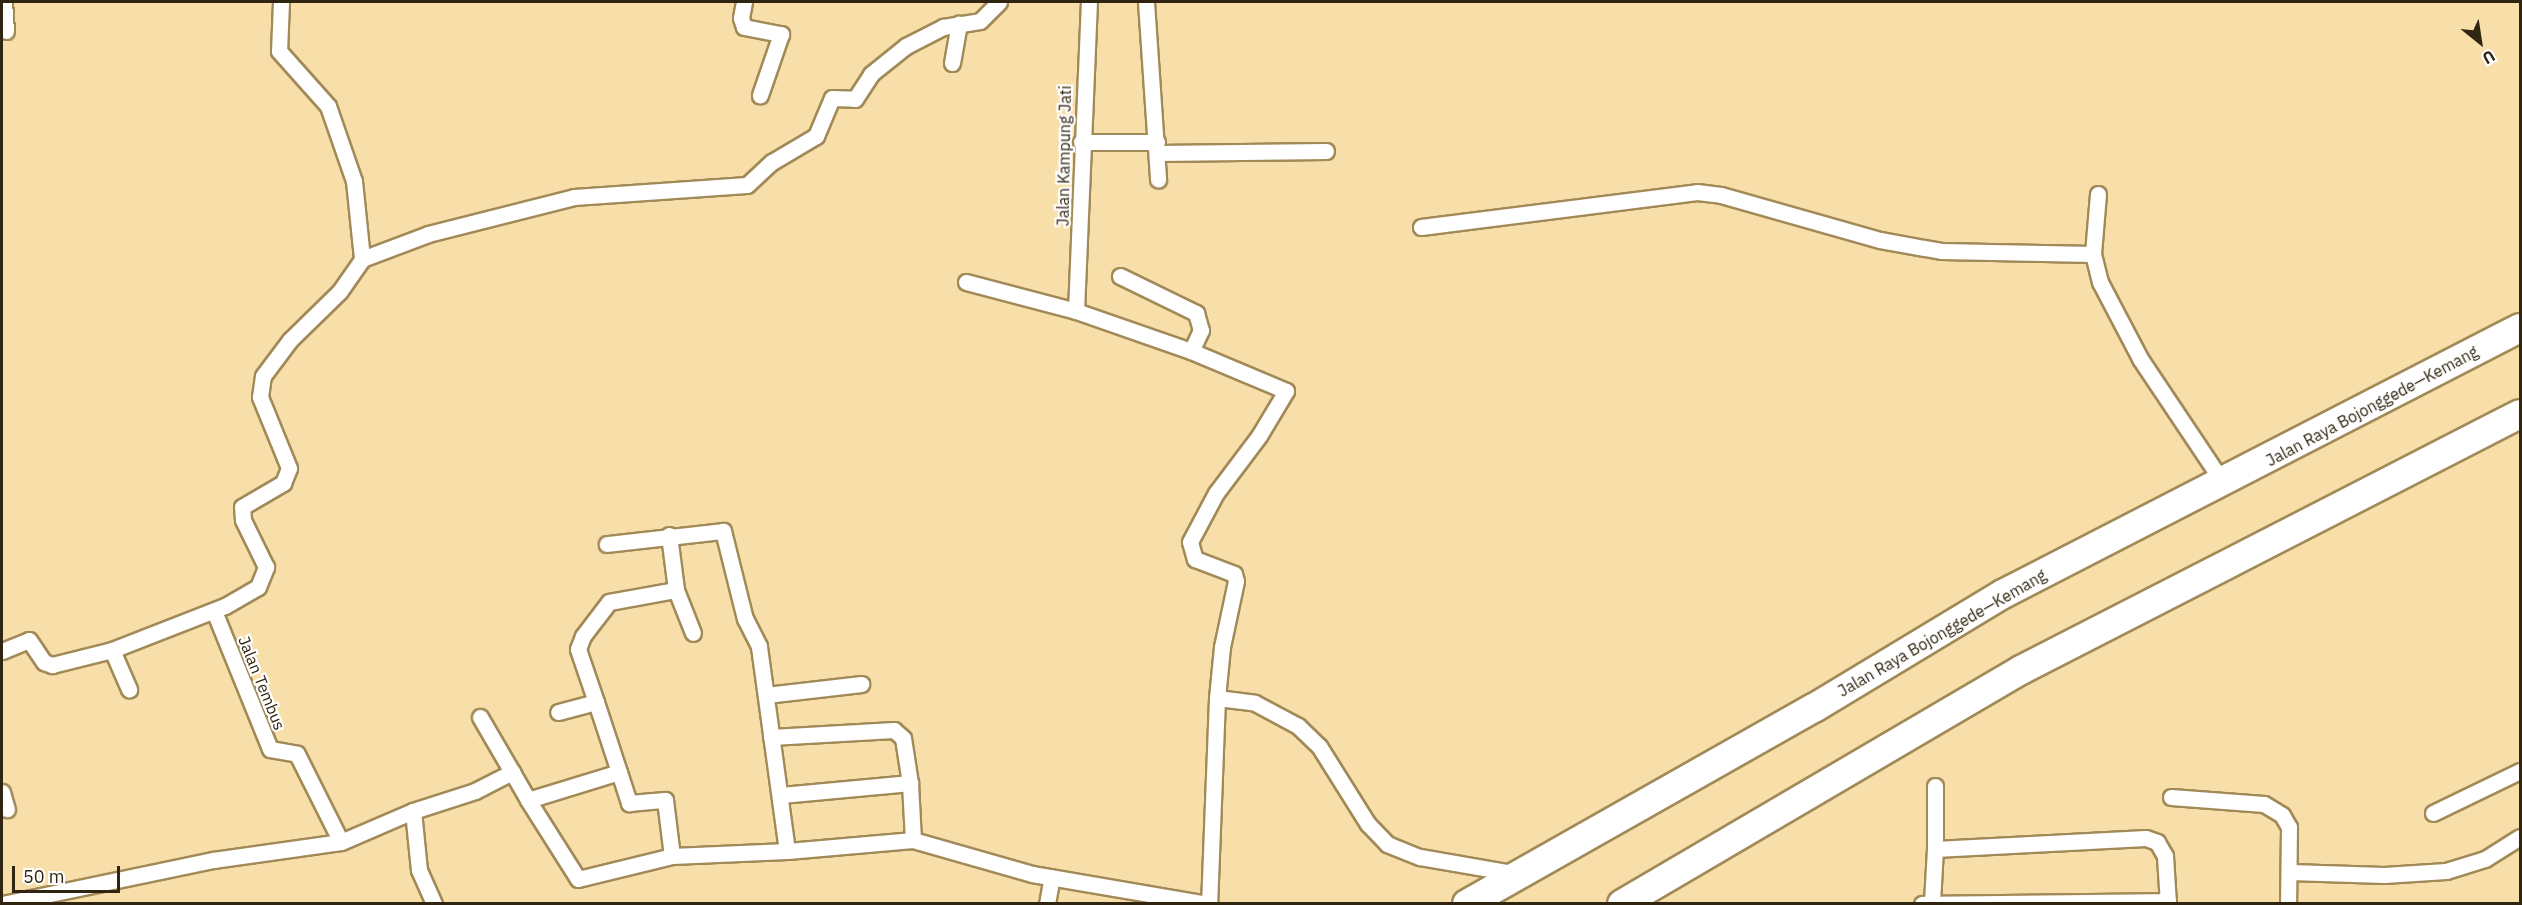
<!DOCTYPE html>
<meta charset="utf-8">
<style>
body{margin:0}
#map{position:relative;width:2522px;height:905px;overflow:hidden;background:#f8dfaa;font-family:"IBM Plex Sans",sans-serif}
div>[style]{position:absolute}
.roads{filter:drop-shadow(2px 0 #a28a58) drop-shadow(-2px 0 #a28a58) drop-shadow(0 2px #a28a58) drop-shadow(0 -2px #a28a58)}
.street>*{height:15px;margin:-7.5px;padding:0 7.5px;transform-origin:7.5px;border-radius:7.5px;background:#fff}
.highway>*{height:28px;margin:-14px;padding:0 14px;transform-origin:14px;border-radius:14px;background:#fff}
span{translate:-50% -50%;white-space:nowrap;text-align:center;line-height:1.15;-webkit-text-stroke:4.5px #fff;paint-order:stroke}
.street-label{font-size:16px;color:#2f2510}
.frame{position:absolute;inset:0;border:3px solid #2f2510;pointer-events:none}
.north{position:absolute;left:2450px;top:12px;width:60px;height:60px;-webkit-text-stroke:4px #fff;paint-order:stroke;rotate:150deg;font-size:16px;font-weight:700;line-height:24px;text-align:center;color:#2f2510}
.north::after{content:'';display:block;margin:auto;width:21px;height:27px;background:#2f2510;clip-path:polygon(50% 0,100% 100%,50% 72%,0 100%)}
.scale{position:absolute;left:12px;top:866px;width:108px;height:27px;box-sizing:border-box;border:3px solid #2f2510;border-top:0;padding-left:8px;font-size:18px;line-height:21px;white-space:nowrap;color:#2f2510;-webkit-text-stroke:4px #fff;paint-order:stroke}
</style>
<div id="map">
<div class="roads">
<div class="street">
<div style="left:4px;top:2px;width:29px;rotate:86deg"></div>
<div style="left:281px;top:2px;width:49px;rotate:92.3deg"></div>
<div style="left:279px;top:51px;width:74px;rotate:48.3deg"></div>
<div style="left:328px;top:106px;width:79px;rotate:70.9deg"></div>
<div style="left:354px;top:181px;width:78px;rotate:84.1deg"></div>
<div style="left:362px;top:259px;width:71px;rotate:-20.7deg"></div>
<div style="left:428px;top:234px;width:151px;rotate:-14.2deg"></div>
<div style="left:574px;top:197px;width:173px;rotate:-4deg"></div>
<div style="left:747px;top:185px;width:34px;rotate:-43deg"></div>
<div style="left:772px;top:162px;width:51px;rotate:-30.6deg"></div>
<div style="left:816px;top:136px;width:41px;rotate:-67.2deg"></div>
<div style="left:832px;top:98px;width:23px;rotate:2deg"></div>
<div style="left:855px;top:99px;width:30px;rotate:-57deg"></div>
<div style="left:871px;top:74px;width:45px;rotate:-38.7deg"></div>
<div style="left:906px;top:46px;width:42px;rotate:-27.2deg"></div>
<div style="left:943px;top:27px;width:37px;rotate:-9deg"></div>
<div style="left:980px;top:21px;width:27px;rotate:-45deg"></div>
<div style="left:744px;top:2px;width:16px;rotate:101deg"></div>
<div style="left:741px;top:18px;width:9px;rotate:72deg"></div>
<div style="left:744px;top:27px;width:38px;rotate:11deg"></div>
<div style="left:781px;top:34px;width:65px;rotate:109deg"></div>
<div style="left:1146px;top:2px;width:178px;rotate:86.1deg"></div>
<div style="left:952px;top:63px;width:40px;rotate:-80deg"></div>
<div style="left:1081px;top:142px;width:76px"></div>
<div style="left:1157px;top:153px;width:169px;rotate:-0.7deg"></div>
<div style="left:2098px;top:194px;width:60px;rotate:94.8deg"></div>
<div style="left:2093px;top:254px;width:29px;rotate:76deg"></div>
<div style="left:2100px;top:282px;width:88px;rotate:62.3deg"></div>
<div style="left:2141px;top:360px;width:149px;rotate:56.2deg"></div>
<div style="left:1421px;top:227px;width:278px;rotate:-7.2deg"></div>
<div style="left:1697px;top:192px;width:24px;rotate:7deg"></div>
<div style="left:1721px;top:195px;width:165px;rotate:15.8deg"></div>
<div style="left:1880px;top:240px;width:62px;rotate:10.2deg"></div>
<div style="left:1941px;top:251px;width:152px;rotate:1.1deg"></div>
<div style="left:1120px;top:276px;width:85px;rotate:26deg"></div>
<div style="left:1196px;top:313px;width:18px;rotate:74deg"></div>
<div style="left:1201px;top:330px;width:23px;rotate:115deg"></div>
<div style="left:966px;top:282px;width:114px;rotate:14.8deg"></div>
<div style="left:1076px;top:311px;width:122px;rotate:19.2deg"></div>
<div style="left:1191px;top:351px;width:103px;rotate:22.8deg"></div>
<div style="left:1286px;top:391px;width:52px;rotate:121deg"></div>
<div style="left:1259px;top:436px;width:71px;rotate:127deg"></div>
<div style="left:1216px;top:493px;width:55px;rotate:118deg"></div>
<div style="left:1190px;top:542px;width:18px;rotate:74deg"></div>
<div style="left:1195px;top:559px;width:42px;rotate:21deg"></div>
<div style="left:1234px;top:574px;width:7px;rotate:74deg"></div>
<div style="left:1236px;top:581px;width:67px;rotate:102deg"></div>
<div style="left:1222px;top:647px;width:51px;rotate:95.6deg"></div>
<div style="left:1217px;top:698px;width:206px;rotate:92.2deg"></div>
<div style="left:1076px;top:311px;width:309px;rotate:-87.6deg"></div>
<div style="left:669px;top:535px;width:55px;rotate:82.7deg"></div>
<div style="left:676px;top:590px;width:46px;rotate:68.4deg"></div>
<div style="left:214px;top:611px;width:149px;rotate:67.9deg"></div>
<div style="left:270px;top:749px;width:27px;rotate:10deg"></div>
<div style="left:297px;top:754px;width:98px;rotate:63.4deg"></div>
<div style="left:112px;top:650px;width:43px;rotate:66.4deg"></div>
<div style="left:2px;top:651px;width:29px;rotate:-22deg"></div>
<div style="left:29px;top:640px;width:27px;rotate:56deg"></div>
<div style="left:44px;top:662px;width:9px;rotate:21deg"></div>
<div style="left:52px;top:665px;width:62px;rotate:-14deg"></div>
<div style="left:112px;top:650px;width:121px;rotate:-21.3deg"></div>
<div style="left:225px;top:606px;width:38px;rotate:-30deg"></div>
<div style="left:258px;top:587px;width:22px;rotate:-68deg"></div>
<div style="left:266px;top:567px;width:52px;rotate:-116.1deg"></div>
<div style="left:243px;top:520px;width:13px;rotate:-94deg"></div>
<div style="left:242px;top:507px;width:48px;rotate:-30.3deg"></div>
<div style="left:283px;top:483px;width:16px;rotate:-68deg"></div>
<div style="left:289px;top:468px;width:77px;rotate:-112.2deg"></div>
<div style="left:260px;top:397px;width:21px;rotate:-82deg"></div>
<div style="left:263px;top:376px;width:45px;rotate:-53.1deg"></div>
<div style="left:290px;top:340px;width:70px;rotate:-44.4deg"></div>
<div style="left:340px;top:291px;width:39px;rotate:-55deg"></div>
<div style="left:766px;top:695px;width:96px;rotate:-6.6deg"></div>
<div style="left:1217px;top:698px;width:38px;rotate:7deg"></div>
<div style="left:1255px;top:703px;width:49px;rotate:28.1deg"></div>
<div style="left:1298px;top:726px;width:29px;rotate:44deg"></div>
<div style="left:1319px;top:746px;width:92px;rotate:57.9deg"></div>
<div style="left:1368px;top:824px;width:28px;rotate:46deg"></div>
<div style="left:1387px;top:844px;width:35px;rotate:22deg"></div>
<div style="left:1420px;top:857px;width:99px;rotate:9.8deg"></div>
<div style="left:596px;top:702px;width:56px;rotate:-108.8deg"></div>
<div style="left:578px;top:649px;width:14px;rotate:-69deg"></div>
<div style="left:583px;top:636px;width:43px;rotate:-52.6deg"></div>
<div style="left:609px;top:602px;width:68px;rotate:-10.2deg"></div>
<div style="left:480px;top:717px;width:64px;rotate:59.8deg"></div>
<div style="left:771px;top:737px;width:123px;rotate:-3.3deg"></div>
<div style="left:894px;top:730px;width:12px;rotate:42deg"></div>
<div style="left:903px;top:738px;width:46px;rotate:81.2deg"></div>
<div style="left:910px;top:783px;width:57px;rotate:87deg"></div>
<div style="left:913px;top:840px;width:126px;rotate:175deg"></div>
<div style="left:619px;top:772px;width:33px;rotate:72deg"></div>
<div style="left:629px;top:803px;width:36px;rotate:-5deg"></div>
<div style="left:665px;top:800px;width:56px;rotate:82.9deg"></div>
<div style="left:1935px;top:786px;width:63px;rotate:90deg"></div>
<div style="left:2px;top:792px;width:18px;rotate:74deg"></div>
<div style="left:781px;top:795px;width:130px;rotate:-5.3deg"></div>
<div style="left:2171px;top:797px;width:93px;rotate:4.3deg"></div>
<div style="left:2264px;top:804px;width:21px;rotate:31deg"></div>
<div style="left:2282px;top:815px;width:14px;rotate:60deg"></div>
<div style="left:2289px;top:827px;width:77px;rotate:90.7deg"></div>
<div style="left:528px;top:800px;width:93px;rotate:57.7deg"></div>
<div style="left:578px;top:879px;width:97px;rotate:-13.7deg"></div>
<div style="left:672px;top:856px;width:115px;rotate:-2.5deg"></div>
<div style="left:787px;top:851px;width:207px;rotate:-97.8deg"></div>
<div style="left:759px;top:646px;width:30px;rotate:-117deg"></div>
<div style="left:745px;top:619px;width:91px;rotate:-104deg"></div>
<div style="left:723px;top:531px;width:117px;rotate:173.6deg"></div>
<div style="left:413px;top:811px;width:59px;rotate:84.2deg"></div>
<div style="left:419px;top:870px;width:37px;rotate:66deg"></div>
<div style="left:2433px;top:813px;width:97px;rotate:-25.8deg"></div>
<div style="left:913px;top:840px;width:124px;rotate:15.9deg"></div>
<div style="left:1032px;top:874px;width:179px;rotate:9.7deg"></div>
<div style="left:2290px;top:872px;width:94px;rotate:1.8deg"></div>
<div style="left:2384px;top:875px;width:62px;rotate:-3.7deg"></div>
<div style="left:2446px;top:871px;width:41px;rotate:-17.1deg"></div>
<div style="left:2485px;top:859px;width:41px;rotate:-32.2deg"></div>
<div style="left:1932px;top:902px;width:53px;rotate:-86.8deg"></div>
<div style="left:1935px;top:849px;width:211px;rotate:-3deg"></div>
<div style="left:2146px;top:838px;width:12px;rotate:20deg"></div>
<div style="left:2157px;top:842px;width:16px;rotate:60deg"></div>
<div style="left:2165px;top:856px;width:48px;rotate:86.4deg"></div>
<div style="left:2px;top:904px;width:216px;rotate:-11.8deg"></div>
<div style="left:213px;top:860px;width:129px;rotate:-8deg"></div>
<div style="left:341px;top:842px;width:78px;rotate:-23.3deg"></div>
<div style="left:413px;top:811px;width:65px;rotate:-17.9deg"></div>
<div style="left:475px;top:791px;width:42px;rotate:-27.2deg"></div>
<div style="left:512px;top:772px;width:32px;rotate:60deg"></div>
<div style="left:528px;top:800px;width:95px;rotate:-17.1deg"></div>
<div style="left:619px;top:772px;width:74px;rotate:-108.2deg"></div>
<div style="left:596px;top:702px;width:39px;rotate:165deg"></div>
<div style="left:1047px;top:904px;width:27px;rotate:-80deg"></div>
<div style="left:1922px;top:904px;width:246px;rotate:-0.7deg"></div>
</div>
<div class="highway">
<div style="left:1467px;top:904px;width:399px;rotate:-29.5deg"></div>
<div style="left:1814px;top:708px;width:221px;rotate:-31.1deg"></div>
<div style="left:2003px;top:594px;width:581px;rotate:-27.23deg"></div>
<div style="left:1622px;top:904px;width:463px;rotate:-30.4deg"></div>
<div style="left:2021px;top:670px;width:561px;rotate:-27.16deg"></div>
</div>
</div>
<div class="street-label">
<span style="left:1064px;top:156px;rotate:-89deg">Jalan Kampung Jati</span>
<span style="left:2372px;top:406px;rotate:-28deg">Jalan Raya Bojonggede—Kemang</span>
<span style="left:1942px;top:633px;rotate:-30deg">Jalan Raya Bojonggede—Kemang</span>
<span style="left:262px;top:683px;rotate:68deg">Jalan Tembus</span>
</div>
<div class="frame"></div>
<div class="north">U</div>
<div class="scale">50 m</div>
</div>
